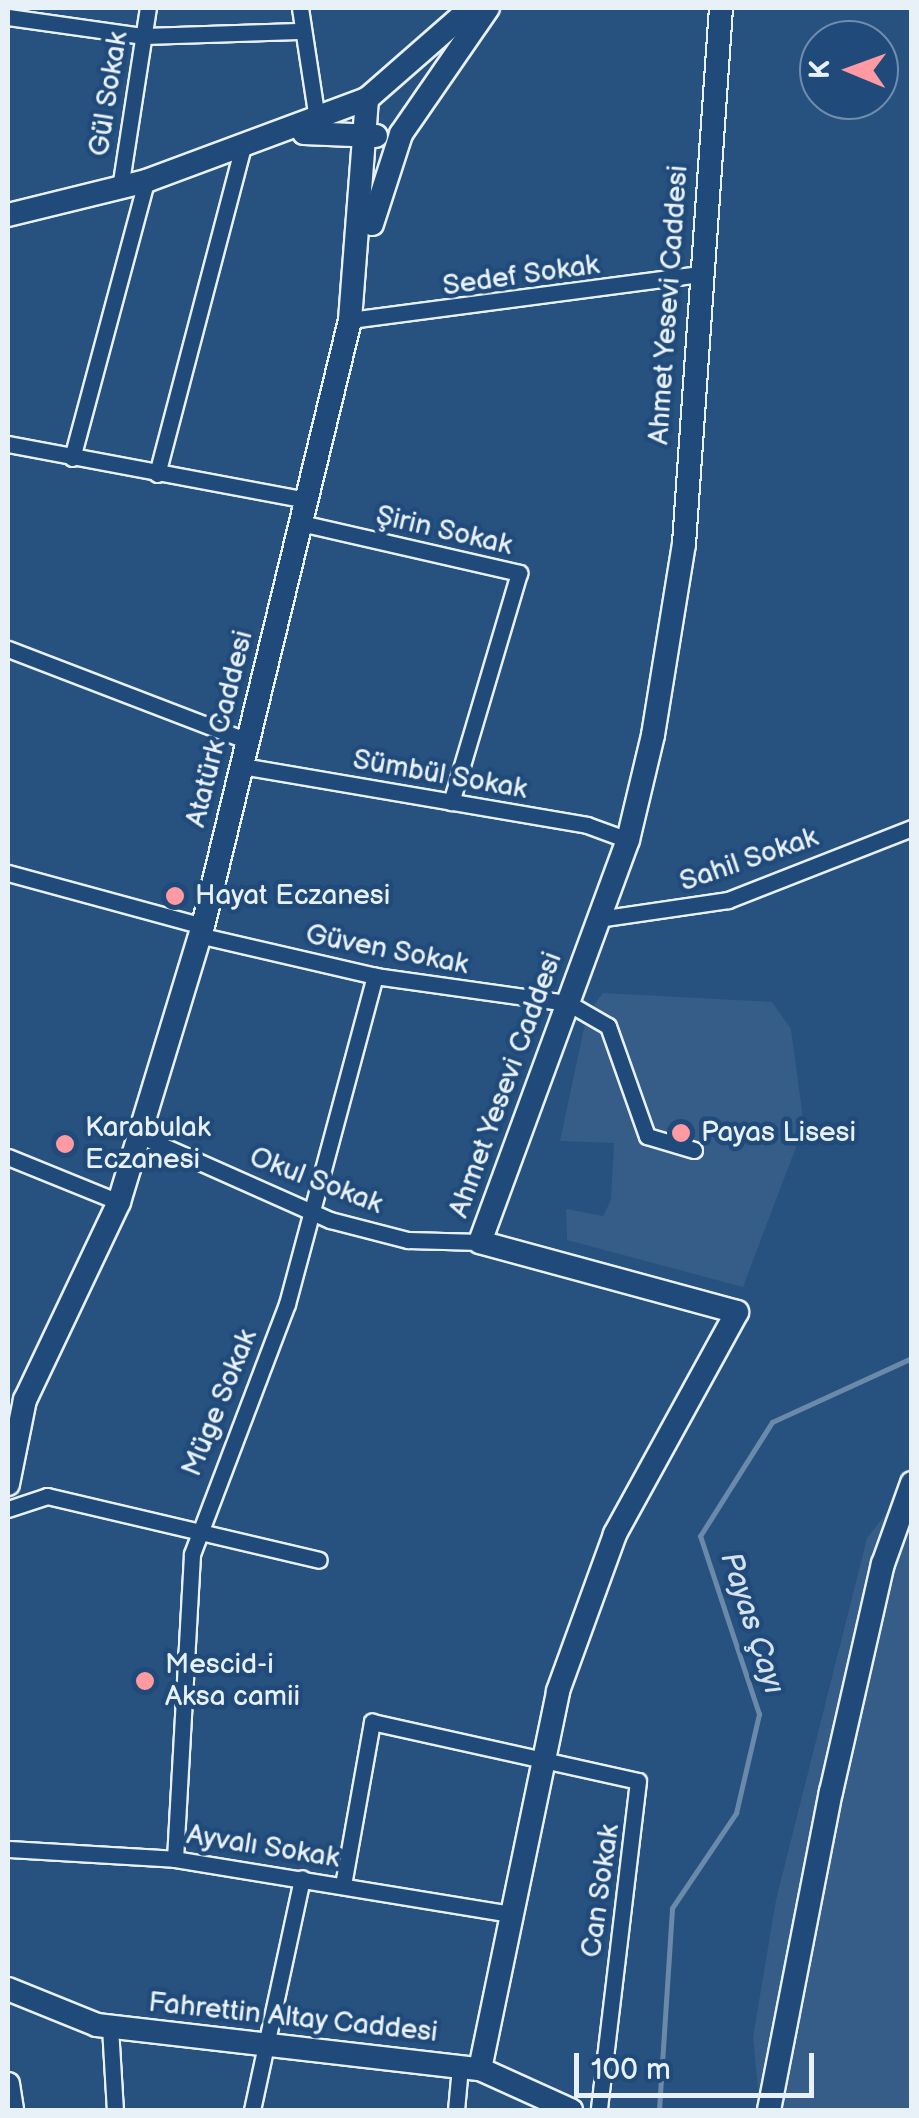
<!DOCTYPE html>
<meta charset="utf-8">
<style>
body{margin:0}
#map{position:relative;width:919px;height:2118px;overflow:hidden;background:#27517f;font-family:"Balsamiq Sans",sans-serif}
div>[style]{position:absolute}
.built>*{inset:0;background:#355d88}
.stream>*{height:5px;margin:-2.5px;padding:0 2.5px;transform-origin:2.5px;border-radius:2.5px;background:#6b8aaa}
.roads{filter:drop-shadow(2px 0 #e8f1f8) drop-shadow(-2px 0 #e8f1f8) drop-shadow(0 2px #e8f1f8) drop-shadow(0 -2px #e8f1f8)}
.street>*{height:15px;margin:-7.5px;padding:0 7.5px;transform-origin:7.5px;border-radius:7.5px;background:#1f4a7a}
.secondary>*{height:22px;margin:-11px;padding:0 11px;transform-origin:11px;border-radius:11px;background:#1f4a7a}
.dots>*{width:28px;height:28px;translate:-50% -50%;box-sizing:border-box;border:5px solid #1f4a7a;border-radius:50%}
span{translate:-50% -50%;white-space:nowrap;text-align:center;line-height:1.15;-webkit-text-stroke:9px #1f4a7a;paint-order:stroke}
.street-label{font-size:28px;color:#e8f1f8}
.poi-label{font-size:28px;color:#e8f1f8}
.left{translate:0 -50%;text-align:left}
.water-label{font-size:30px;color:#d5e2ec;font-style:italic}
.frame{position:absolute;inset:0;border:10px solid #e8f1f8;pointer-events:none}
.north{position:absolute;left:799px;top:20px;width:100px;height:100px;box-sizing:border-box;background:#1f4a7a;border:2px solid #6f8dac;border-radius:50%;rotate:271deg;font-size:28px;font-weight:700;line-height:40px;text-align:center;color:#e8f1f8}
.north::after{content:'';display:block;margin:auto;width:35px;height:45px;background:#ff9aa2;clip-path:polygon(50% 0,100% 100%,50% 72%,0 100%)}
.scale{position:absolute;left:574px;top:2053px;width:240px;height:45px;box-sizing:border-box;border:5px solid #e8f1f8;border-top:0;padding-left:12px;font-size:30px;line-height:35px;white-space:nowrap;color:#e8f1f8;-webkit-text-stroke:8px #1f4a7a;paint-order:stroke}
</style>
<div id="map">
<div class="built">
<div style="clip-path:polygon(603px 993px,772px 1002px,791px 1029px,804px 1126px,743px 1287px,567px 1240px,566px 1209px,603px 1216px,611px 1200px,614px 1143px,560px 1141px,587px 1014px)"></div>
<div style="clip-path:polygon(911px 1482px,911px 2110px,760px 2110px,753px 2037px,776px 1900px,867px 1538px)"></div>
</div>
<div class="stream">
<div style="left:659px;top:2110px;width:202px;rotate:-86.3deg"></div>
<div style="left:672px;top:1908px;width:115px;rotate:-56deg"></div>
<div style="left:736px;top:1813px;width:102px;rotate:-76.9deg"></div>
<div style="left:759px;top:1714px;width:188px;rotate:-108.3deg"></div>
<div style="left:700px;top:1536px;width:135px;rotate:-57.7deg"></div>
<div style="left:772px;top:1422px;width:154px;rotate:-24.6deg"></div>
</div>
<div class="roads">
<div class="street">
<div style="left:300px;top:8px;width:112px;rotate:81.3deg"></div>
<div style="left:8px;top:17px;width:137px;rotate:8deg"></div>
<div style="left:144px;top:36px;width:154px;rotate:-1.9deg"></div>
<div style="left:120px;top:188px;width:182px;rotate:-81.2deg"></div>
<div style="left:350px;top:320px;width:353px;rotate:-7.5deg"></div>
<div style="left:8px;top:444px;width:304px;rotate:10.6deg"></div>
<div style="left:72px;top:458px;width:287px;rotate:-75deg"></div>
<div style="left:157px;top:474px;width:336px;rotate:-75.3deg"></div>
<div style="left:301px;top:523px;width:224px;rotate:12.9deg"></div>
<div style="left:519px;top:573px;width:239px;rotate:106.5deg"></div>
<div style="left:8px;top:649px;width:257px;rotate:21deg"></div>
<div style="left:242px;top:766px;width:350px;rotate:9.7deg"></div>
<div style="left:587px;top:825px;width:44px;rotate:20.1deg"></div>
<div style="left:8px;top:873px;width:202px;rotate:15.2deg"></div>
<div style="left:598px;top:919px;width:131px;rotate:-8.3deg"></div>
<div style="left:728px;top:900px;width:198px;rotate:-21.4deg"></div>
<div style="left:198px;top:935px;width:182px;rotate:13deg"></div>
<div style="left:375px;top:976px;width:195px;rotate:8deg"></div>
<div style="left:568px;top:1003px;width:46px;rotate:29.9deg"></div>
<div style="left:608px;top:1026px;width:117px;rotate:70.5deg"></div>
<div style="left:647px;top:1136px;width:49px;rotate:16.6deg"></div>
<div style="left:141px;top:1136px;width:207px;rotate:24deg"></div>
<div style="left:330px;top:1220px;width:81px;rotate:14.4deg"></div>
<div style="left:408px;top:1240px;width:72px;rotate:1.6deg"></div>
<div style="left:8px;top:1157px;width:120px;rotate:22.1deg"></div>
<div style="left:8px;top:1509px;width:41px;rotate:-18.4deg"></div>
<div style="left:47px;top:1496px;width:279px;rotate:13.2deg"></div>
<div style="left:8px;top:1849px;width:167px;rotate:3.4deg"></div>
<div style="left:175px;top:1859px;width:339px;rotate:9.3deg"></div>
<div style="left:175px;top:1859px;width:305px;rotate:-86.8deg"></div>
<div style="left:192px;top:1554px;width:267px;rotate:-69.2deg"></div>
<div style="left:287px;top:1304px;width:340px;rotate:-75deg"></div>
<div style="left:343px;top:1885px;width:166px;rotate:-79.9deg"></div>
<div style="left:372px;top:1722px;width:272px;rotate:12.5deg"></div>
<div style="left:638px;top:1781px;width:331px;rotate:96.8deg"></div>
<div style="left:110px;top:2027px;width:83px;rotate:86.6deg"></div>
<div style="left:252px;top:2110px;width:237px;rotate:-77.8deg"></div>
<div style="left:456px;top:2110px;width:43px;rotate:-84.7deg"></div>
</div>
<div class="secondary">
<div style="left:304px;top:133px;width:72px;rotate:2.4deg"></div>
<div style="left:8px;top:215px;width:142px;rotate:-13.8deg"></div>
<div style="left:146px;top:181px;width:236px;rotate:-20.4deg"></div>
<div style="left:372px;top:224px;width:95px;rotate:-72.1deg"></div>
<div style="left:401px;top:134px;width:153px;rotate:-55.4deg"></div>
<div style="left:8px;top:1484px;width:86px;rotate:-78.6deg"></div>
<div style="left:25px;top:1400px;width:219px;rotate:-64.6deg"></div>
<div style="left:119px;top:1202px;width:288px;rotate:-73.1deg"></div>
<div style="left:203px;top:926px;width:624px;rotate:-76.36deg"></div>
<div style="left:350px;top:320px;width:222px;rotate:-85.6deg"></div>
<div style="left:367px;top:99px;width:138px;rotate:-41.2deg"></div>
<div style="left:8px;top:1989px;width:96px;rotate:22deg"></div>
<div style="left:97px;top:2025px;width:386px;rotate:6.6deg"></div>
<div style="left:480px;top:2069px;width:100px;rotate:24.3deg"></div>
<div style="left:480px;top:2069px;width:386px;rotate:-78.3deg"></div>
<div style="left:558px;top:1691px;width:167px;rotate:-70deg"></div>
<div style="left:615px;top:1534px;width:253px;rotate:-61.2deg"></div>
<div style="left:737px;top:1312px;width:266px;rotate:-164.8deg"></div>
<div style="left:480px;top:1242px;width:428px;rotate:-69.8deg"></div>
<div style="left:628px;top:840px;width:108px;rotate:-76.6deg"></div>
<div style="left:653px;top:735px;width:193px;rotate:-80.8deg"></div>
<div style="left:684px;top:544px;width:537px;rotate:-86.05deg"></div>
<div style="left:8px;top:2084px;width:26px;rotate:81deg"></div>
<div style="left:769px;top:2110px;width:324px;rotate:-79deg"></div>
<div style="left:831px;top:1792px;width:234px;rotate:-77.2deg"></div>
<div style="left:883px;top:1564px;width:86px;rotate:-70.3deg"></div>
</div>
</div>
<div class="dots">
<div style="left:175px;top:896px;background:#ff9aa2"></div>
<div style="left:681px;top:1133px;background:#ff9aa2"></div>
<div style="left:65px;top:1144px;background:#ff9aa2"></div>
<div style="left:145px;top:1681px;background:#ff9aa2"></div>
</div>
<div class="street-label">
<span style="left:109px;top:94px;rotate:-81deg">Gül Sokak</span>
<span style="left:521px;top:276px;rotate:-8deg">Sedef Sokak</span>
<span style="left:669px;top:305px;rotate:-86deg">Ahmet Yesevi Caddesi</span>
<span style="left:444px;top:531px;rotate:13deg">Şirin Sokak</span>
<span style="left:220px;top:729px;rotate:-76deg">Atatürk Caddesi</span>
<span style="left:440px;top:775px;rotate:10deg">Sümbül Sokak</span>
<span style="left:749px;top:860px;rotate:-19deg">Sahil Sokak</span>
<span style="left:387px;top:950px;rotate:11deg">Güven Sokak</span>
<span style="left:506px;top:1085px;rotate:-70deg">Ahmet Yesevi Caddesi</span>
<span style="left:316px;top:1181px;rotate:21deg">Okul Sokak</span>
<span style="left:220px;top:1403px;rotate:-68deg">Müge Sokak</span>
<span style="left:263px;top:1847px;rotate:9deg">Ayvalı Sokak</span>
<span style="left:601px;top:1891px;rotate:-82deg">Can Sokak</span>
<span style="left:293px;top:2018px;rotate:6deg">Fahrettin Altay Caddesi</span>
</div>
<div class="poi-label">
<span class="left" style="left:195px;top:896px">Hayat Eczanesi</span>
<span class="left" style="left:85px;top:1144px">Karabulak<br>Eczanesi</span>
<span class="left" style="left:701px;top:1133px">Payas Lisesi</span>
<span class="left" style="left:165px;top:1681px">Mescid-i<br>Aksa camii</span>
</div>
<div class="water-label">
<span style="left:752px;top:1623px;rotate:72deg">Payas Çayı</span>
</div>
<div class="frame"></div>
<div class="north">K</div>
<div class="scale">100 m</div>
</div>
